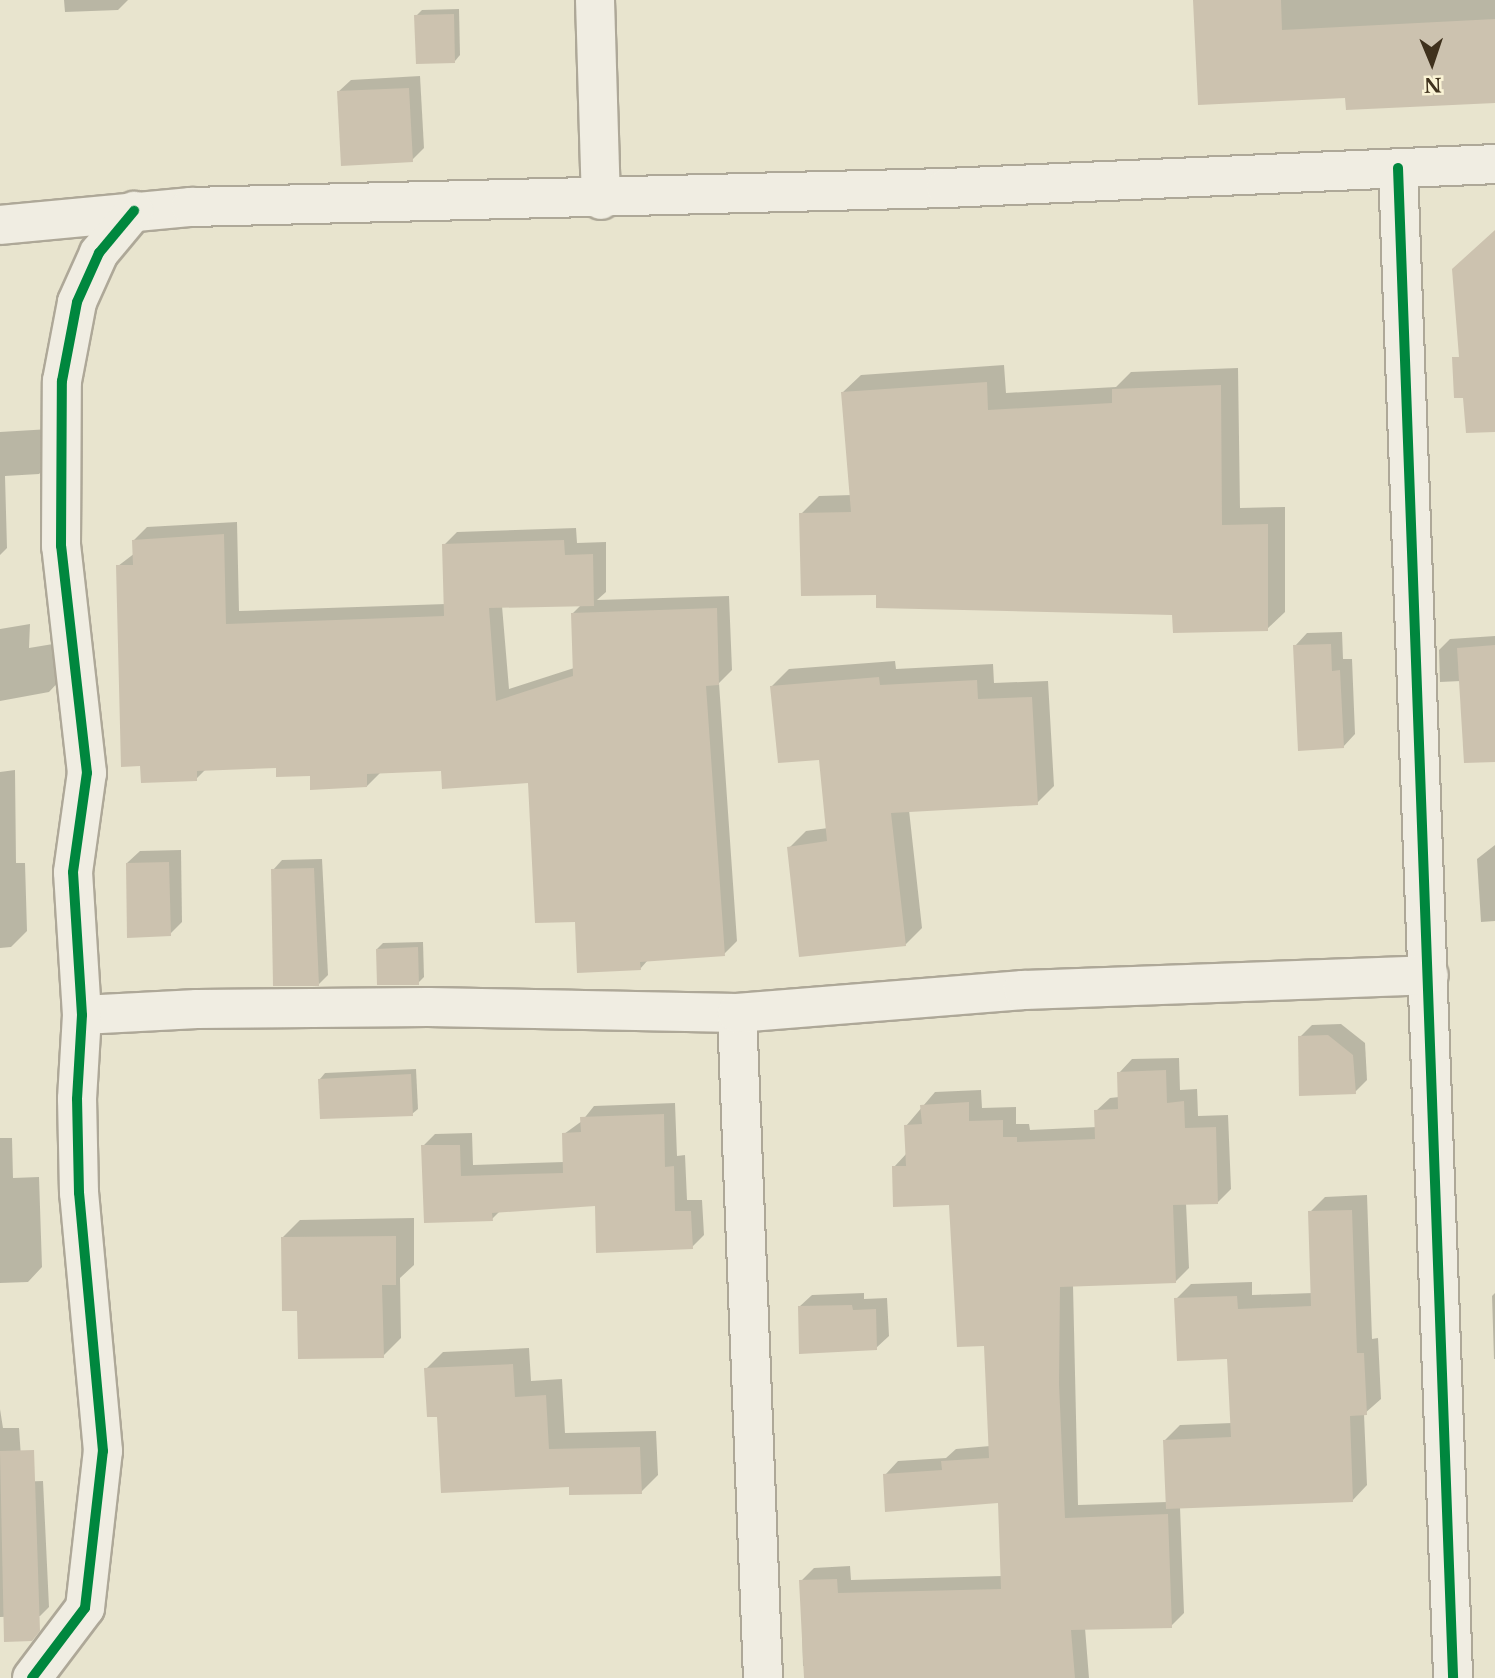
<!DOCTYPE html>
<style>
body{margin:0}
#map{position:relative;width:1495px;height:1678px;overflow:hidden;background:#e8e4ce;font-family:"Libre Baskerville",serif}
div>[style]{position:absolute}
.shadow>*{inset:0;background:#0003}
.building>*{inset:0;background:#ccc2af}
.roads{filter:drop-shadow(2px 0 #aea898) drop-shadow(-2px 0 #aea898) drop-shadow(0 2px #aea898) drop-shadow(0 -2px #aea898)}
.minor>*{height:38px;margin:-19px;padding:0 19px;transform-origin:19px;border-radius:19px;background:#f0ede2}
.cycleway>*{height:10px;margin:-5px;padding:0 5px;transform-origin:5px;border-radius:5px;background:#00873e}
span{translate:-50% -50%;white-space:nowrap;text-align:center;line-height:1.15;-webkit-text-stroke:7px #faf3d5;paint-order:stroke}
.north{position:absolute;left:1397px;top:28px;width:70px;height:70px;-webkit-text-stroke:5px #faf3d5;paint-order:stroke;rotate:178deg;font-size:19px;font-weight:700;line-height:28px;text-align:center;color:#3f311d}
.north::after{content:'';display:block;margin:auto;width:24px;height:32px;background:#3f311d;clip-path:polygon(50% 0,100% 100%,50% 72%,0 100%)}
</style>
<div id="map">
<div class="shadow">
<div style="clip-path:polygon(64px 0,128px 0,118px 10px,65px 12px)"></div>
<div style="clip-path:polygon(1194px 0,1495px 0,1495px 101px,1347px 97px)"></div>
<div style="clip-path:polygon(459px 9px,460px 55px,455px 61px,416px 16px,422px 10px)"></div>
<div style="clip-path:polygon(420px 76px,424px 148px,412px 160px,338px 92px,351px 80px)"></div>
<div style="clip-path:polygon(1004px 365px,1006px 393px,1116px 387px,1131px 372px,1238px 368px,1240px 508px,1285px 507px,1285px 612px,1267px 629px,1174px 613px,878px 593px,801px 514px,819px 496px,852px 495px,843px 392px,861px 375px)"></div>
<div style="clip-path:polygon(50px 429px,50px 463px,39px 474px,5px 476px,7px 548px,0 555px,0 432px)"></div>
<div style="clip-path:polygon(evenodd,237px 522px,239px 611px,446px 604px,444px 545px,457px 532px,576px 528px,577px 543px,606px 542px,606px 592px,597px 600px,729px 596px,732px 670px,719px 683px,737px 941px,724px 954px,648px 960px,640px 969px,576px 920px,529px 781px,443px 769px,380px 773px,367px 786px,277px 766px,207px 768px,196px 779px,118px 566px,135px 553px,134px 540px,147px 527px,237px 522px,581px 605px,572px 614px,574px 668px,509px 689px,502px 606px,581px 605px)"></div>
<div style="clip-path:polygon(30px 624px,29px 648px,59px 643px,65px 675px,49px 692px,0 701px,0 629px)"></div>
<div style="clip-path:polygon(1342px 632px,1343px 659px,1352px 659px,1355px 734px,1343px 747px,1295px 646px,1307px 633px)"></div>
<div style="clip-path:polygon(1495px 636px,1495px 693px,1461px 681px,1440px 682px,1439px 650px,1450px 639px)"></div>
<div style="clip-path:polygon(895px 661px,896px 669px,993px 664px,994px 683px,1048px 681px,1054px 786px,1037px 803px,909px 810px,922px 928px,905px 945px,789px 848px,806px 831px,828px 828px,820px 758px,772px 686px,789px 669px)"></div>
<div style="clip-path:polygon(15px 770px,16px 863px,25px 863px,27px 931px,11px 947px,0 948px,0 772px)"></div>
<div style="clip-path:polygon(1495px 845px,1495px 921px,1481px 922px,1477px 859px)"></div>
<div style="clip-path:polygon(181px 850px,182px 922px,170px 934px,127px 863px,140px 851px)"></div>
<div style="clip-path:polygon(322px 859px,328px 975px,319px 984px,273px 870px,282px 860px)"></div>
<div style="clip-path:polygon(423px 942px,424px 977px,418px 983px,377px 949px,383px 943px)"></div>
<div style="clip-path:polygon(1341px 1024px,1365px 1043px,1367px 1080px,1355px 1092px,1300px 1037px,1312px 1025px)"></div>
<div style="clip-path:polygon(1179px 1058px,1180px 1090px,1197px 1089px,1198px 1116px,1228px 1115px,1231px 1189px,1218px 1202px,1186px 1203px,1189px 1268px,1175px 1282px,1073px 1285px,1078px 1505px,1167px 1502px,1165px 1440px,1180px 1425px,1232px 1423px,1228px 1357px,1176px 1299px,1191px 1284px,1252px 1282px,1252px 1295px,1313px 1293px,1310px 1212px,1325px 1197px,1367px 1195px,1372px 1339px,1378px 1338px,1381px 1399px,1364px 1414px,1367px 1485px,1352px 1501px,1180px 1507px,1184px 1613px,1171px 1626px,1085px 1628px,1089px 1678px,937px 1678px,840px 1665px,803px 1666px,801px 1581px,814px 1568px,850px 1566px,851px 1580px,1002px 1576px,1000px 1502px,885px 1475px,898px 1461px,946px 1458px,956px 1449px,990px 1446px,985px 1344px,951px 1203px,894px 1167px,907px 1153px,906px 1126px,935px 1092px,981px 1090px,982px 1108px,1016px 1107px,1016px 1124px,1029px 1124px,1030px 1130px,1097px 1127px,1096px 1111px,1110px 1098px,1119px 1097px,1119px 1073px,1132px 1059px)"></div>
<div style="clip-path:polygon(416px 1069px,418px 1109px,412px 1114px,320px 1079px,325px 1073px)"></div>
<div style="clip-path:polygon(675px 1103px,677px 1156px,685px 1155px,687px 1200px,702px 1200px,704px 1235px,692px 1247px,596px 1204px,500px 1211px,492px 1219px,423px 1146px,435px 1134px,472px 1133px,473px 1165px,564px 1162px,564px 1134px,582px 1121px,594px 1106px)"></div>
<div style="clip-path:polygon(0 1138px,12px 1138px,13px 1178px,39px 1177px,42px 1267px,28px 1282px,0 1283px)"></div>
<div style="clip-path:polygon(414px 1218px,414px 1265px,400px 1278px,401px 1338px,383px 1356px,299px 1309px,282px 1238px,300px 1220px)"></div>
<div style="clip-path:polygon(864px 1293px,864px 1299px,887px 1298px,889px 1336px,876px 1348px,799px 1307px,812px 1295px)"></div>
<div style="clip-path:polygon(1495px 1293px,1495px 1359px,1494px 1359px,1492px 1296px)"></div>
<div style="clip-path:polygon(529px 1348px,531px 1381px,562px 1379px,565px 1433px,656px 1431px,658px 1475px,641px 1492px,571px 1485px,439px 1415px,426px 1369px,443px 1352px)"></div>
<div style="clip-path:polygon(0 1409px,3px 1428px,19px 1428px,22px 1472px,12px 1482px,43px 1481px,49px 1607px,40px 1616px,0 1617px)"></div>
</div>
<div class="building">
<div style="clip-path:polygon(1193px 0,1281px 0,1282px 30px,1495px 19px,1495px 103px,1346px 110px,1345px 98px,1198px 105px)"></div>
<div style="clip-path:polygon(454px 14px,455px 63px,416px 64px,414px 15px)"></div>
<div style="clip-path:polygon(409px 88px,413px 162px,341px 166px,337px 91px)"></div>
<div style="clip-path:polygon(1495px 230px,1495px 432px,1466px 433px,1463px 398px,1454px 398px,1452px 357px,1459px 357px,1452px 269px)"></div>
<div style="clip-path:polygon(987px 382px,988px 410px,1112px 403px,1112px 389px,1221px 385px,1222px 525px,1268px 524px,1268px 631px,1173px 633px,1172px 615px,876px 608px,876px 595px,801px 596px,799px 513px,851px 512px,841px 392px)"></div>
<div style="clip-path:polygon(224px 534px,226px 624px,444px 616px,442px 544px,564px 540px,565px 555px,593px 554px,594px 606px,489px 608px,496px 701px,573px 676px,571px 613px,717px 608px,719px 685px,706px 686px,725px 956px,640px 962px,641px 970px,577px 973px,575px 922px,535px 923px,528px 783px,442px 789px,441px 771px,367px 774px,367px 787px,310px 790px,310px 776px,276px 777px,276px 768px,197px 771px,197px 781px,141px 783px,140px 766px,121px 767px,116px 565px,133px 565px,132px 540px)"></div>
<div style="clip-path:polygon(1331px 644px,1332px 671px,1340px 670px,1344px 748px,1298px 751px,1293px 645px)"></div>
<div style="clip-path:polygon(1495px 645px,1495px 762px,1464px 763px,1457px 648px)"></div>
<div style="clip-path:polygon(879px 677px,880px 685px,977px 680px,978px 699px,1032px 697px,1038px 805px,891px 813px,906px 946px,799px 957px,787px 847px,827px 841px,819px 760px,778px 763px,770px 686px)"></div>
<div style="clip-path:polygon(169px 862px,171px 936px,127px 938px,126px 863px)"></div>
<div style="clip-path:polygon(314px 868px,319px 986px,273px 986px,271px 869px)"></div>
<div style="clip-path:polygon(418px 947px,419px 985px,377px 985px,376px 949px)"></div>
<div style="clip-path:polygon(1328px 1035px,1353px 1055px,1356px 1094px,1299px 1096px,1298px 1036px)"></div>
<div style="clip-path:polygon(1166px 1070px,1167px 1103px,1184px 1101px,1185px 1128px,1216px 1127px,1218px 1204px,1173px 1205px,1176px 1283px,1060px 1287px,1059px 1384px,1065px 1518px,1168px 1514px,1172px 1628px,1071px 1630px,1075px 1678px,804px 1678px,799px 1580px,837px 1579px,838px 1593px,1001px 1589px,998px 1503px,885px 1512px,883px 1474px,942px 1470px,941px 1461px,989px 1458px,984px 1346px,957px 1347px,949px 1205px,893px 1207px,892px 1166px,906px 1166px,904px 1125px,922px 1124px,920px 1105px,969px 1102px,969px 1121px,1003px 1120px,1003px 1137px,1017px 1137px,1017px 1142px,1095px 1139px,1094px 1110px,1118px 1109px,1117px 1072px)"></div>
<div style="clip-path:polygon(411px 1074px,413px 1116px,320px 1119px,318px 1079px)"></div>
<div style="clip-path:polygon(664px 1114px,665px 1167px,674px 1166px,675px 1211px,691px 1211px,693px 1249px,596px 1253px,595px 1206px,492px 1213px,493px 1221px,424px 1223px,421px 1145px,460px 1145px,461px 1176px,563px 1173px,562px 1133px,581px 1132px,580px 1117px)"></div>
<div style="clip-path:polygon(1352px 1210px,1357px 1353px,1364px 1353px,1367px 1415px,1350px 1416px,1353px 1502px,1166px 1509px,1163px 1440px,1231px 1437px,1227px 1359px,1177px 1361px,1174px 1298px,1237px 1296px,1238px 1309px,1311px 1306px,1308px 1211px)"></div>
<div style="clip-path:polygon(396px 1236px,396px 1285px,382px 1285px,384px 1358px,298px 1359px,297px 1311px,282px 1311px,281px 1237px)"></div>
<div style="clip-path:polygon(852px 1305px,853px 1310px,876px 1309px,877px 1350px,799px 1354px,798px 1306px)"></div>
<div style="clip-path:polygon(513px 1364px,515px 1397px,546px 1395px,549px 1449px,640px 1447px,642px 1494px,569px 1495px,569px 1487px,441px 1493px,437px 1417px,427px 1417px,424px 1368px)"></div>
<div style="clip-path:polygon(34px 1450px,40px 1631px,32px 1641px,4px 1642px,0 1451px)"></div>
</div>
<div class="roads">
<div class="minor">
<div style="left:595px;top:0;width:200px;rotate:88.3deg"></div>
<div style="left:1398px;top:168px;width:1511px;rotate:87.91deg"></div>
<div style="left:0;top:225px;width:192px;rotate:-5.4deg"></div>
<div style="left:191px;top:207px;width:755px;rotate:-1.44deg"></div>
<div style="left:946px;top:188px;width:550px;rotate:-2.5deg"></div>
<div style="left:737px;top:1013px;width:666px;rotate:87.76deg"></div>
<div style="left:82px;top:1015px;width:115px;rotate:-3deg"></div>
<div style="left:197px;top:1009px;width:231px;rotate:-0.5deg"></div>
<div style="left:428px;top:1007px;width:309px;rotate:1.1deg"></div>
<div style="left:737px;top:1013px;width:287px;rotate:-4.6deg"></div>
<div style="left:1023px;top:990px;width:406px;rotate:-2.1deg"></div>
<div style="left:32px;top:1678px;width:88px;rotate:-52.9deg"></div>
<div style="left:85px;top:1608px;width:158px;rotate:-83.5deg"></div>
<div style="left:103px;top:1451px;width:259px;rotate:-95.3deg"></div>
<div style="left:79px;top:1193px;width:94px;rotate:-91.2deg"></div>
<div style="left:77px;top:1099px;width:84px;rotate:-86.6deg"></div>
<div style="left:82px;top:1015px;width:143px;rotate:-93.6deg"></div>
<div style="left:73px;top:872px;width:100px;rotate:-82deg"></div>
<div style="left:87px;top:773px;width:228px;rotate:-96.5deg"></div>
<div style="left:61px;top:546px;width:165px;rotate:-89.7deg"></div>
<div style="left:62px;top:381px;width:80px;rotate:-79.2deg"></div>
<div style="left:77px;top:302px;width:54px;rotate:-65.8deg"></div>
<div style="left:99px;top:253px;width:55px;rotate:-50.2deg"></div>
</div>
</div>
<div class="cycleway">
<div style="left:1398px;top:168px;width:1511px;rotate:87.91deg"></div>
<div style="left:32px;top:1678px;width:88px;rotate:-52.9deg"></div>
<div style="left:85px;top:1608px;width:158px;rotate:-83.5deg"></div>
<div style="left:103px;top:1451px;width:259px;rotate:-95.3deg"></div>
<div style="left:79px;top:1193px;width:94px;rotate:-91.2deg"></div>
<div style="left:77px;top:1099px;width:84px;rotate:-86.6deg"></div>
<div style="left:82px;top:1015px;width:143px;rotate:-93.6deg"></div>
<div style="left:73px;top:872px;width:100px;rotate:-82deg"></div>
<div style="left:87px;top:773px;width:228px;rotate:-96.5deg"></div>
<div style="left:61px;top:546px;width:165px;rotate:-89.7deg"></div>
<div style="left:62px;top:381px;width:80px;rotate:-79.2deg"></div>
<div style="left:77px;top:302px;width:54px;rotate:-65.8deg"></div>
<div style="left:99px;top:253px;width:55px;rotate:-50.2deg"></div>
</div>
<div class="north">N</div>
</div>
